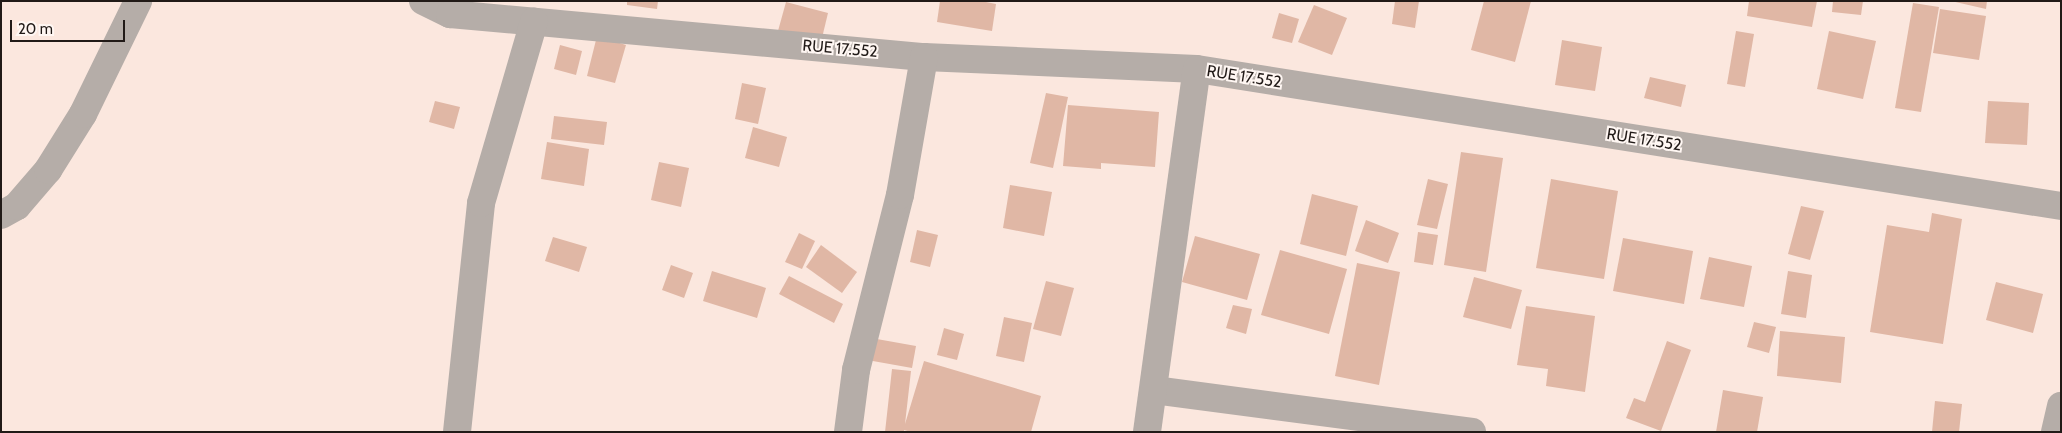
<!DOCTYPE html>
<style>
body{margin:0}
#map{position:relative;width:2062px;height:433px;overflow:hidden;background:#fbe7de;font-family:Cabin,sans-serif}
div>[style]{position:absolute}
.building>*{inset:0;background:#e0b7a5}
.minor>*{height:28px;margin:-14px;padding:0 14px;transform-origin:14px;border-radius:14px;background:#b5ada8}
span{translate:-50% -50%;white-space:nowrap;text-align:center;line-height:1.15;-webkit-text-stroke:4px #fff7f3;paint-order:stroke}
.street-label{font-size:16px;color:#211a17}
.frame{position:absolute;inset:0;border:2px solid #211a17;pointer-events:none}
.scale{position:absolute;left:10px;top:20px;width:115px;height:22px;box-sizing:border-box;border:2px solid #211a17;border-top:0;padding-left:6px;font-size:15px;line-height:18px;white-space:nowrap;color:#211a17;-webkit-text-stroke:4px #fff7f3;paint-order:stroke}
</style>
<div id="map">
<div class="building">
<div style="clip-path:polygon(627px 1px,658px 1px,657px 9px,627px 5px)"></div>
<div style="clip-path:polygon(940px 1px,981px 1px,996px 4px,992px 31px,937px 22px)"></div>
<div style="clip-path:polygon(1395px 1px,1419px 1px,1415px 28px,1392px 24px)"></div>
<div style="clip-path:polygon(1484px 1px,1531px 1px,1515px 62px,1471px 50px)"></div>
<div style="clip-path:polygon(1749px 1px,1817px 1px,1812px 27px,1747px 16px)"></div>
<div style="clip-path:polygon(1833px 1px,1863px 1px,1861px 15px,1832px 12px)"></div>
<div style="clip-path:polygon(1951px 1px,1987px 1px,1986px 9px)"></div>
<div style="clip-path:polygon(786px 2px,828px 13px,821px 42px,778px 31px)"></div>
<div style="clip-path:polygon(1913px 3px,1939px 7px,1921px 112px,1895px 108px)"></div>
<div style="clip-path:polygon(1314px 5px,1347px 18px,1332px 55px,1298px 42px)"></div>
<div style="clip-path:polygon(1940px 9px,1986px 16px,1979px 60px,1933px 53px)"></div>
<div style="clip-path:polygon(1279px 13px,1299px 19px,1292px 43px,1272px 38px)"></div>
<div style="clip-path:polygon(1736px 31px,1754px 34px,1745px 87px,1727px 84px)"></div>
<div style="clip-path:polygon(1829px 31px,1876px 41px,1863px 99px,1817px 89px)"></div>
<div style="clip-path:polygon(597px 36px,626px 45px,615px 83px,587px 76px)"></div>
<div style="clip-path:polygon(1562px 40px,1602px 47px,1595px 91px,1555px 85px)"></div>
<div style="clip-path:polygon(560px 45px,582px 51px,576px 75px,554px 69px)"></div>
<div style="clip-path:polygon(1650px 77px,1686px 85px,1681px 107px,1644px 98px)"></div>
<div style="clip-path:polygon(742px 83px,766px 88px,758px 124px,735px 119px)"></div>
<div style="clip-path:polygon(1046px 93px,1068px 97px,1053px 168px,1030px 163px)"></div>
<div style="clip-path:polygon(435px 101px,460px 107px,454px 129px,429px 122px)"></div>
<div style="clip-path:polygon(1988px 101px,2029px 103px,2027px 145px,1985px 143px)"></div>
<div style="clip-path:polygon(1068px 105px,1159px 112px,1155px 167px,1101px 163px,1101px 169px,1063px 166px)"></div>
<div style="clip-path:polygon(554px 116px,607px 122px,604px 145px,551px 139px)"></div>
<div style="clip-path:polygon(753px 127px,787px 137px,779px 167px,745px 158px)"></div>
<div style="clip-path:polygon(547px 142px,589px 149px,584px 186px,541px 179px)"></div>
<div style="clip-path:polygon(1461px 152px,1503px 158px,1486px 272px,1444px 265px)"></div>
<div style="clip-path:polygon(659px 162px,689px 168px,681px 207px,651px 200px)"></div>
<div style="clip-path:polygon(1428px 179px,1448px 184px,1437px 229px,1417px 225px)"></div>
<div style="clip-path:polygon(1551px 179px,1618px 191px,1604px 279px,1536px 268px)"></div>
<div style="clip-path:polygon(1010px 185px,1052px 192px,1044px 236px,1003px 228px)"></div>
<div style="clip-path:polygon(1312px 194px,1358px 206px,1346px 256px,1300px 244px)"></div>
<div style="clip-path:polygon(1801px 206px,1824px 211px,1810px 260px,1788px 254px)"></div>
<div style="clip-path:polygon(1932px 213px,1962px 219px,1943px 344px,1870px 332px,1887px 225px,1929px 232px)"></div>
<div style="clip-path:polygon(1366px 220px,1399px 233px,1388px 263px,1355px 251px)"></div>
<div style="clip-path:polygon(917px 230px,938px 235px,930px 267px,910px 262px)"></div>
<div style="clip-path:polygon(1418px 232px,1438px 235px,1433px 265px,1414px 262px)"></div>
<div style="clip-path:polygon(799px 233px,815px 241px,802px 269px,785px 262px)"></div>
<div style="clip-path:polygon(1195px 236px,1260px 254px,1247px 300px,1182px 282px)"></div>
<div style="clip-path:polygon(553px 237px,587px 247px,579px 272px,545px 261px)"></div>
<div style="clip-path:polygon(1623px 238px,1693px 251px,1684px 304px,1613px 291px)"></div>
<div style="clip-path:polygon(821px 245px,857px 272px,842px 293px,806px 267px)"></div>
<div style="clip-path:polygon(1280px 250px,1347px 269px,1329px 334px,1261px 315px)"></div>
<div style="clip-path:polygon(1709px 257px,1752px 266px,1744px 307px,1700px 299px)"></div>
<div style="clip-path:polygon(1357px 263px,1400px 272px,1379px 385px,1335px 376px)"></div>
<div style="clip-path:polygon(671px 265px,693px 273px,684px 298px,662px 290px)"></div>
<div style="clip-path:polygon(712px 271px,766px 288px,757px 318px,703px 301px)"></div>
<div style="clip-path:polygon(1788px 271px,1812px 275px,1806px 318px,1781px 314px)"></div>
<div style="clip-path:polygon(789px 276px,843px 304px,834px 323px,779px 294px)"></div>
<div style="clip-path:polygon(1474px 277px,1522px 290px,1511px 329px,1463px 317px)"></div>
<div style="clip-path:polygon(1046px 281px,1074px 288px,1061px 336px,1033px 329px)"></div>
<div style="clip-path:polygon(1996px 282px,2043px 294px,2033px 333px,1986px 320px)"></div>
<div style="clip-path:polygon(1233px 305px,1252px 309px,1246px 334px,1226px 328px)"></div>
<div style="clip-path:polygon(1526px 306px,1595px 316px,1585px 392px,1546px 386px,1548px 369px,1517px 365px)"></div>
<div style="clip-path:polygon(1004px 317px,1032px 323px,1024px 362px,996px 356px)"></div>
<div style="clip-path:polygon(1754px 322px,1776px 327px,1769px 353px,1747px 347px)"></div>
<div style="clip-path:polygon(944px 328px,964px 334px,957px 360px,937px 355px)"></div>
<div style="clip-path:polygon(1780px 331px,1845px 337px,1841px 383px,1777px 376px)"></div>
<div style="clip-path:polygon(860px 336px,916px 346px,912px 368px,856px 358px)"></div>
<div style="clip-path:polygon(1667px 341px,1691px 350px,1661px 431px,1626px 418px,1634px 398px,1645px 402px)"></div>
<div style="clip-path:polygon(924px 361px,1041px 396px,1031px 432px,911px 432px,904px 430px,904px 432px,885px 432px,892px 369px,911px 371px,905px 424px)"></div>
<div style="clip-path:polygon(1723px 390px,1763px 397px,1757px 432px,1716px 432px)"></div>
<div style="clip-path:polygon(1935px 401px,1962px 404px,1959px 432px,1932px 432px)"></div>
</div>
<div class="minor">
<div style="left:423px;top:1px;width:30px;rotate:26deg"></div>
<div style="left:450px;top:14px;width:476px;rotate:5.2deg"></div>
<div style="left:924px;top:57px;width:273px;rotate:2.5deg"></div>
<div style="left:1197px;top:69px;width:875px;rotate:9.01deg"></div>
<div style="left:1px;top:215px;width:18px;rotate:-29deg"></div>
<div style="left:17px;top:206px;width:48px;rotate:-49.3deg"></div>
<div style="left:48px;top:170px;width:66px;rotate:-58deg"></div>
<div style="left:83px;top:114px;width:126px;rotate:-64deg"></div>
<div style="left:1154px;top:390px;width:321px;rotate:7.5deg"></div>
<div style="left:457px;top:432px;width:230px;rotate:-84deg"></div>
<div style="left:481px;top:203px;width:189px;rotate:-73.7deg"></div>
<div style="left:848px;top:432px;width:63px;rotate:-82.6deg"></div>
<div style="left:856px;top:370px;width:180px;rotate:-75.9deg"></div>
<div style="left:900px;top:195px;width:140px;rotate:-80.1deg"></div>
<div style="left:1147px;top:432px;width:366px;rotate:-82.2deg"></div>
<div style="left:2055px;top:432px;width:27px;rotate:-77deg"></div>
</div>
<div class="street-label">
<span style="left:840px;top:49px;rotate:5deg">RUE 17.552</span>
<span style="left:1244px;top:77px;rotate:9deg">RUE 17.552</span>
<span style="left:1644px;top:140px;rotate:9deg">RUE 17.552</span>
</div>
<div class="frame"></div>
<div class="scale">20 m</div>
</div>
